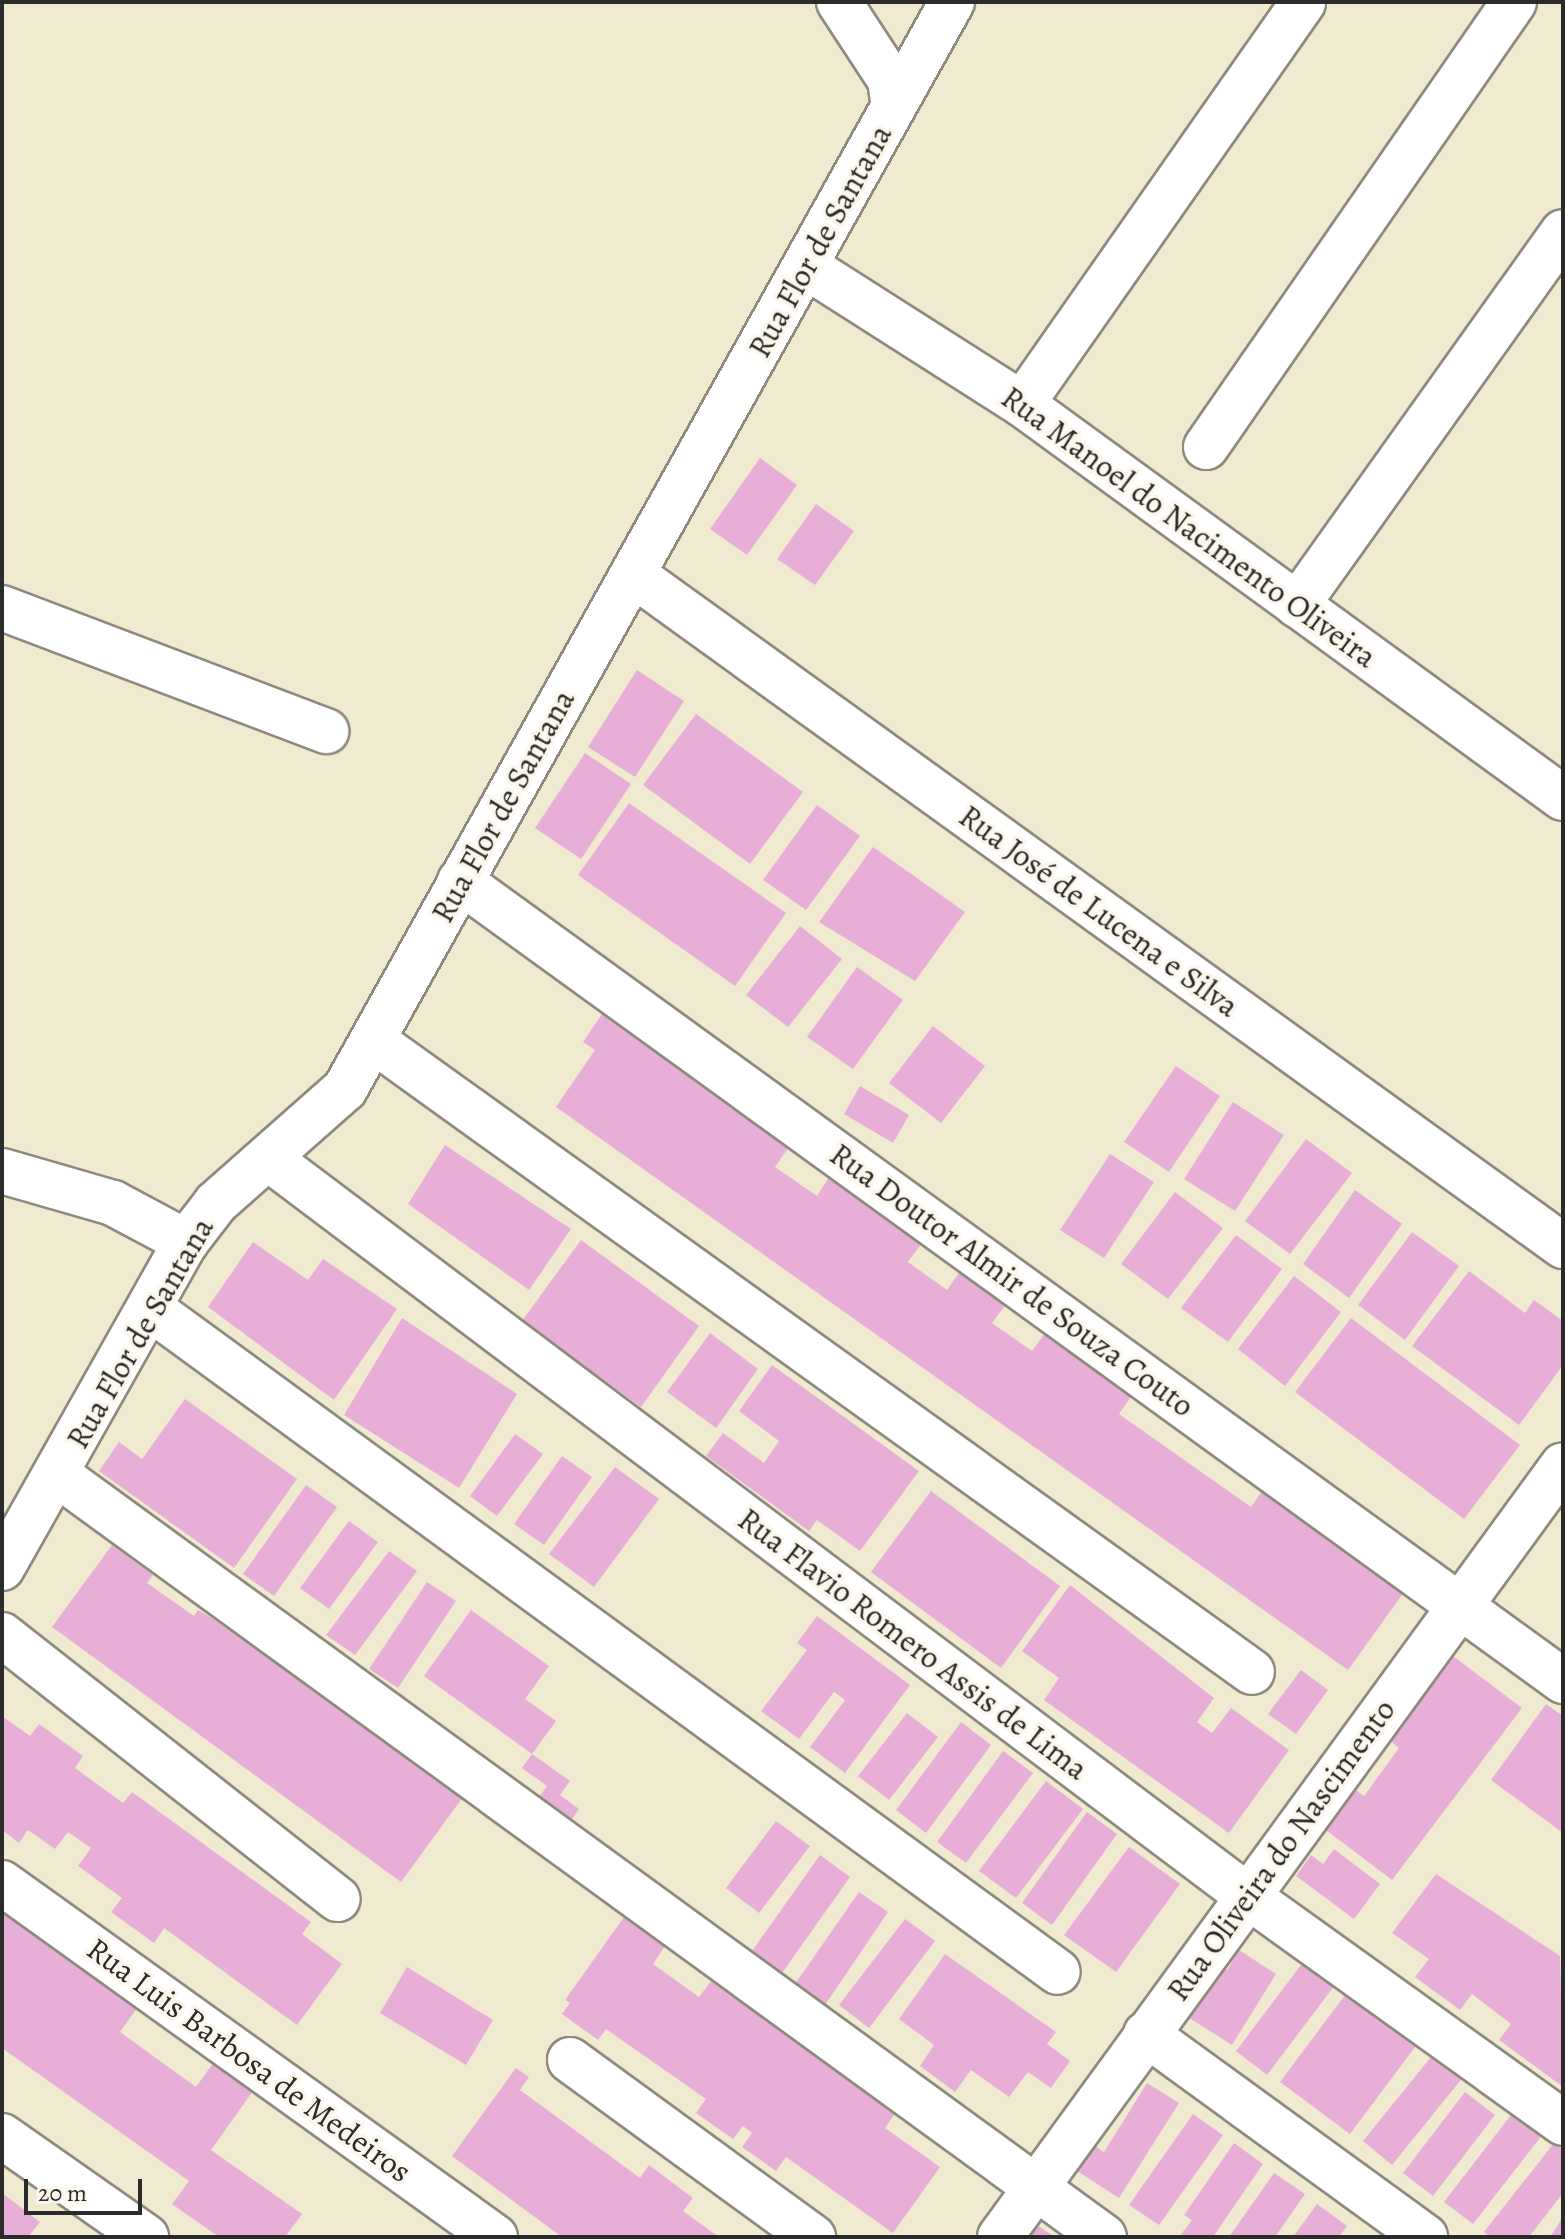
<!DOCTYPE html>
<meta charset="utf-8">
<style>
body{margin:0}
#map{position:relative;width:1565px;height:2239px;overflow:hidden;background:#f0ead1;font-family:Alegreya,serif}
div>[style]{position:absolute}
.building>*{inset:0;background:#e7afd8}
.roads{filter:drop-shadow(2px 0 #8e8a7e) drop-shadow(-2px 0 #8e8a7e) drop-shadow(0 2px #8e8a7e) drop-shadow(0 -2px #8e8a7e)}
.minor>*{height:44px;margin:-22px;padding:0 22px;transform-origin:22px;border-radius:22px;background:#fff}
span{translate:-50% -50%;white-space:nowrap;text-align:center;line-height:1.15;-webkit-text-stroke:7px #fbf7ec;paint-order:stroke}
.street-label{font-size:32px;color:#2b2b2b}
.frame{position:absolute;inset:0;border:4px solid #2b2b2b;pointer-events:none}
.scale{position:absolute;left:24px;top:2179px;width:118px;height:36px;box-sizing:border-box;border:4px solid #2b2b2b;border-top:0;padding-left:10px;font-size:24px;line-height:28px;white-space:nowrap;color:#2b2b2b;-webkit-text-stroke:6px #fbf7ec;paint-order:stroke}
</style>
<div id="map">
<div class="building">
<div style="clip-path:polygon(760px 458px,797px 485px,747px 555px,710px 529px)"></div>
<div style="clip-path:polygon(816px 504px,854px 531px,815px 585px,777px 559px)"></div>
<div style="clip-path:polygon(637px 670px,684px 701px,635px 777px,588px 747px)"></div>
<div style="clip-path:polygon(696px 714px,803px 792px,750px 864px,643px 785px)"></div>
<div style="clip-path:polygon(585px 753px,631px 784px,581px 859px,535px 828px)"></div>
<div style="clip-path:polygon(629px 803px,786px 913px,735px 986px,578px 875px)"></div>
<div style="clip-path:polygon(817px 805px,860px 836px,806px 910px,763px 880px)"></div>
<div style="clip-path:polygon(873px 847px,965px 912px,915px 981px,819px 922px)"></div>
<div style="clip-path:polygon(800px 926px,842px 959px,788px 1027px,746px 995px)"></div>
<div style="clip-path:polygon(857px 967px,903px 1000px,853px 1069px,807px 1037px)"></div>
<div style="clip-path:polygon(604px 1011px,791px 1144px,775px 1167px,817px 1196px,832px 1173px,925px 1239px,908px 1262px,947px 1290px,963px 1267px,1009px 1300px,992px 1323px,1032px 1351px,1048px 1329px,1135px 1391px,1119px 1414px,1251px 1507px,1265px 1487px,1407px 1588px,1348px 1670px,556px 1107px,595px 1050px,583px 1042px)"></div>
<div style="clip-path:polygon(933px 1026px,985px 1066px,941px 1123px,889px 1083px)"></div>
<div style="clip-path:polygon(1176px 1066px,1220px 1096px,1169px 1172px,1124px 1142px)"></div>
<div style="clip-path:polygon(860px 1086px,909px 1115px,893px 1143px,844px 1114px)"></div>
<div style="clip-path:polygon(1233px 1102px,1284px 1135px,1235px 1211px,1184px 1179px)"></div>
<div style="clip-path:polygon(1306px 1139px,1352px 1173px,1290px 1254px,1245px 1221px)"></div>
<div style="clip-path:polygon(445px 1145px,571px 1229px,529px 1290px,408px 1204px)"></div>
<div style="clip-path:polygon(1110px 1154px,1154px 1182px,1104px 1258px,1060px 1230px)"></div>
<div style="clip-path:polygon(1355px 1190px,1402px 1224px,1349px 1298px,1303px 1264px)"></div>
<div style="clip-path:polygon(1175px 1192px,1223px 1228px,1168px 1299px,1121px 1264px)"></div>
<div style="clip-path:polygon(1412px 1232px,1459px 1266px,1405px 1340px,1358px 1305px)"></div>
<div style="clip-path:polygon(1236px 1235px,1282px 1269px,1228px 1342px,1181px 1308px)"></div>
<div style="clip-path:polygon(581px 1240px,699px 1326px,641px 1407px,522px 1321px)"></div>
<div style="clip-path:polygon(253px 1242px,308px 1280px,323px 1259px,397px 1309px,334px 1400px,208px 1307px)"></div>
<div style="clip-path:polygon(1469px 1271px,1525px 1313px,1534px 1300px,1563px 1321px,1563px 1365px,1519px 1425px,1412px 1346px)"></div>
<div style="clip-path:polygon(1294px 1276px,1341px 1312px,1285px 1386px,1238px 1349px)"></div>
<div style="clip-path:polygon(402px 1318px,517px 1394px,459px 1488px,344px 1415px)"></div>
<div style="clip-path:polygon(1351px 1318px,1520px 1445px,1464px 1519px,1295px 1392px)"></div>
<div style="clip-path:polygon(710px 1333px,758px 1369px,716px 1428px,667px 1392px)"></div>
<div style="clip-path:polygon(772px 1365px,919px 1471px,860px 1551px,817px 1520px,809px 1531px,706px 1456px,723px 1433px,764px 1463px,779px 1441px,739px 1411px)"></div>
<div style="clip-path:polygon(185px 1399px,297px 1479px,234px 1568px,99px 1471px,119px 1442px,142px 1459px)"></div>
<div style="clip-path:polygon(515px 1434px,543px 1454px,497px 1516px,470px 1496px)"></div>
<div style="clip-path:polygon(562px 1456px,592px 1477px,544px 1545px,514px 1524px)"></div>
<div style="clip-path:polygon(615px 1467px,659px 1499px,594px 1587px,549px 1554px)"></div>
<div style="clip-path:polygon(306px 1485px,337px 1507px,274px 1596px,243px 1574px)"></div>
<div style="clip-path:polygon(931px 1491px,1060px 1586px,1001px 1668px,871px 1572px)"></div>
<div style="clip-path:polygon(349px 1521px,378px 1542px,329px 1609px,300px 1588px)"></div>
<div style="clip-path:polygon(112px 1545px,153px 1575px,147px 1583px,194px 1616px,198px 1610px,241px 1635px,463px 1797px,401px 1882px,52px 1627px)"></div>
<div style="clip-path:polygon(389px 1551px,417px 1571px,355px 1655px,326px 1635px)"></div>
<div style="clip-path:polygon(427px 1582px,456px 1601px,398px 1688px,369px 1669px)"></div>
<div style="clip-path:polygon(1070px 1585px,1214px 1698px,1197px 1722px,1212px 1733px,1231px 1708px,1289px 1750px,1229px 1833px,1044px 1700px,1059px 1678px,1022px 1651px)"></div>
<div style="clip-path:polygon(471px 1610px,549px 1666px,525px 1699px,556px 1721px,532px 1754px,424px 1676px)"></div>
<div style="clip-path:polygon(817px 1616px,910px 1685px,845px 1773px,810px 1747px,845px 1700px,834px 1692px,799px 1739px,761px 1711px,807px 1650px,797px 1643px)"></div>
<div style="clip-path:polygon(1445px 1650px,1522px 1708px,1392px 1880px,1322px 1827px,1352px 1787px,1364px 1796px,1399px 1748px,1382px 1734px)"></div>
<div style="clip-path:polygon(1301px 1670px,1328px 1690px,1296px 1734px,1268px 1714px)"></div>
<div style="clip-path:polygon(1546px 1704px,1563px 1716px,1563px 1833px,1491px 1780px)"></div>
<div style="clip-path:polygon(907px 1713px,938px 1737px,889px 1800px,858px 1776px)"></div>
<div style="clip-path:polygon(2px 1716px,30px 1736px,39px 1724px,83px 1756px,75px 1768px,123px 1803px,132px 1792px,311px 1922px,302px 1934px,342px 1964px,297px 2025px,164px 1928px,154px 1943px,111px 1912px,122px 1898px,78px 1866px,91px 1848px,68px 1832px,55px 1849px,28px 1830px,19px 1843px,2px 1830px)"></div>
<div style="clip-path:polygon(961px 1722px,991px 1745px,926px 1833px,896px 1810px)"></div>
<div style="clip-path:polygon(1003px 1751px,1033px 1773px,966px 1863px,937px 1842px)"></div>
<div style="clip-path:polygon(532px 1754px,570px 1781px,560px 1795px,579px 1809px,564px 1831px,531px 1809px,547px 1786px,522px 1768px)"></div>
<div style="clip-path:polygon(1046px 1781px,1083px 1809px,1016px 1898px,979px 1871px)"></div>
<div style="clip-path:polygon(1087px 1812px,1117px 1834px,1052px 1925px,1022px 1903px)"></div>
<div style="clip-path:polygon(776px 1821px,810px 1846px,759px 1913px,726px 1888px)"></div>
<div style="clip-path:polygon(1129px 1847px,1180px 1884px,1116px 1972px,1064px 1935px)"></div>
<div style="clip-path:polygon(1334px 1849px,1380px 1884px,1354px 1919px,1296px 1876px,1311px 1855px,1323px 1864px)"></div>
<div style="clip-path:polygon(820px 1855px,850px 1877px,782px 1973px,752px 1951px)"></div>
<div style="clip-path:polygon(1436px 1874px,1560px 1956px,1563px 2087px,1499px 2040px,1511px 2024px,1472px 1994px,1460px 2010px,1415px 1977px,1429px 1959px,1392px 1933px)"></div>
<div style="clip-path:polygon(859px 1892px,888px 1912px,825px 2005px,795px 1984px)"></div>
<div style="clip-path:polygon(2px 1910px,138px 2007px,120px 2032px,196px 2087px,214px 2062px,253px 2091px,211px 2150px,302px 2214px,285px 2237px,219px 2237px,172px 2204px,189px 2181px,2px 2048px)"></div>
<div style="clip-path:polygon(624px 1917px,665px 1946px,653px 1964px,699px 1997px,711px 1981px,896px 2112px,885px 2128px,940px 2167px,893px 2233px,786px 2157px,776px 2171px,742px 2147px,752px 2133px,743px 2126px,733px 2139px,696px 2113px,706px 2099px,606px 2029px,598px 2040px,562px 2014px,570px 2003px,565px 2000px)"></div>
<div style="clip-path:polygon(905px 1919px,935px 1941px,869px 2028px,839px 2005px)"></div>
<div style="clip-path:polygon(1239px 1950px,1276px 1974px,1232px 2045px,1178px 2011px,1210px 1960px,1227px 1970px)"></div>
<div style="clip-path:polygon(945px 1954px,1056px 2032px,1047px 2044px,1070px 2061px,1051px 2088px,1028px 2072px,1009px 2097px,971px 2070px,955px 2092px,920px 2066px,934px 2045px,899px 2019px)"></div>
<div style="clip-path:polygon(1304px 1961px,1335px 1985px,1267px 2075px,1236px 2051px)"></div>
<div style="clip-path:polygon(407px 1967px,493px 2020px,466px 2065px,380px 2013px)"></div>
<div style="clip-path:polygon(1348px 1991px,1418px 2043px,1350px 2134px,1280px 2082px)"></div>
<div style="clip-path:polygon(1435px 2052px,1464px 2076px,1392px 2165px,1363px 2141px)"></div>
<div style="clip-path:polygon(516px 2068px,529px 2077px,520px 2090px,640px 2178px,649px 2165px,693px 2198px,683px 2211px,719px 2237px,562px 2237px,452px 2156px)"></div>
<div style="clip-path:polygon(1147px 2083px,1179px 2103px,1119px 2198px,1071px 2167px,1087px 2141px,1104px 2152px)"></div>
<div style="clip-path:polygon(1465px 2092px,1495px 2115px,1433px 2196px,1403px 2173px)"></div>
<div style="clip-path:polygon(1514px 2111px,1543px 2134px,1473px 2224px,1444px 2202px)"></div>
<div style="clip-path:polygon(1193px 2114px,1223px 2135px,1159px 2225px,1129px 2205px)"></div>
<div style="clip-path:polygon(1234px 2143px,1263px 2164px,1213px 2237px,1179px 2237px,1192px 2220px,1184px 2215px)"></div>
<div style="clip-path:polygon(1554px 2143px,1563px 2150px,1563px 2193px,1529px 2237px,1490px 2237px,1484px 2232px)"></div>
<div style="clip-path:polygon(1274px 2173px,1305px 2194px,1275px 2237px,1229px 2237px)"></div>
<div style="clip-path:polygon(2px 2193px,40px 2222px,28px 2237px,2px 2237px)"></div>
<div style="clip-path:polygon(1317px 2204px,1347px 2226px,1339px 2237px,1293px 2237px)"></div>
<div style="clip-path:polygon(1563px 2217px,1563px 2237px,1550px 2237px)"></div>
<div style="clip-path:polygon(1026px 2218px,1055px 2237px,1014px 2237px)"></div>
</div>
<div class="roads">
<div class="minor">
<div style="left:839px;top:2px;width:93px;rotate:56.8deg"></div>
<div style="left:890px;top:80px;width:27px;rotate:82deg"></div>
<div style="left:807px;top:267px;width:255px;rotate:32.5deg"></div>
<div style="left:1022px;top:404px;width:669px;rotate:36.07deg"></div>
<div style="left:1022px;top:404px;width:490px;rotate:-55deg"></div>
<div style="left:1206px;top:447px;width:541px;rotate:-55.31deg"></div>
<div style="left:634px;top:575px;width:1146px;rotate:35.84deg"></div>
<div style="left:1297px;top:605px;width:458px;rotate:-54.5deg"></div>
<div style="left:2px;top:608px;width:347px;rotate:20.8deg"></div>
<div style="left:460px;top:881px;width:1363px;rotate:35.95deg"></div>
<div style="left:374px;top:1041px;width:1081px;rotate:35.7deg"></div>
<div style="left:268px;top:1158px;width:1228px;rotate:36.99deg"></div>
<div style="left:1249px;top:1897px;width:387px;rotate:35.7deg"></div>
<div style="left:2px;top:1171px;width:116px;rotate:16.1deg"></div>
<div style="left:113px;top:1203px;width:83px;rotate:28.1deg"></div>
<div style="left:151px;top:1309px;width:1123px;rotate:36.17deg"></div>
<div style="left:58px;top:1475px;width:1294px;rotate:36.07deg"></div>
<div style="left:2px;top:1568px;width:374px;rotate:-60.6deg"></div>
<div style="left:186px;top:1242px;width:49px;rotate:-52.4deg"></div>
<div style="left:216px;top:1203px;width:172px;rotate:-41.5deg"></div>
<div style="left:345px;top:1089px;width:1245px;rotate:-60.82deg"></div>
<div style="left:2px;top:1635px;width:427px;rotate:38.2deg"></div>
<div style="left:2px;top:1883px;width:607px;rotate:35.68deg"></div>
<div style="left:1146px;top:2034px;width:345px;rotate:36deg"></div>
<div style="left:570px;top:2060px;width:301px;rotate:36.1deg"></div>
<div style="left:2px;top:2136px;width:176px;rotate:35deg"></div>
<div style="left:1000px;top:2237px;width:955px;rotate:-53.9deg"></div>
</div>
</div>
<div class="street-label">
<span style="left:820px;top:241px;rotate:-61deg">Rua Flor de Santana</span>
<span style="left:1189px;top:527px;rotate:36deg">Rua Manoel do Nacimento Oliveira</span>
<span style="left:503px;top:806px;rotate:-61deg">Rua Flor de Santana</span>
<span style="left:1099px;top:911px;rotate:36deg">Rua José de Lucena e Silva</span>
<span style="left:1012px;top:1280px;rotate:36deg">Rua Doutor Almir de Souza Couto</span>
<span style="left:140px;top:1333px;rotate:-60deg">Rua Flor de Santana</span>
<span style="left:913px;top:1644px;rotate:37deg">Rua Flavio Romero Assis de Lima</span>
<span style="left:1281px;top:1850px;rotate:-54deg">Rua Oliveira do Nascimento</span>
<span style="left:249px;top:2060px;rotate:36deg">Rua Luis Barbosa de Medeiros</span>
</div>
<div class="frame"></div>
<div class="scale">20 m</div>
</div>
